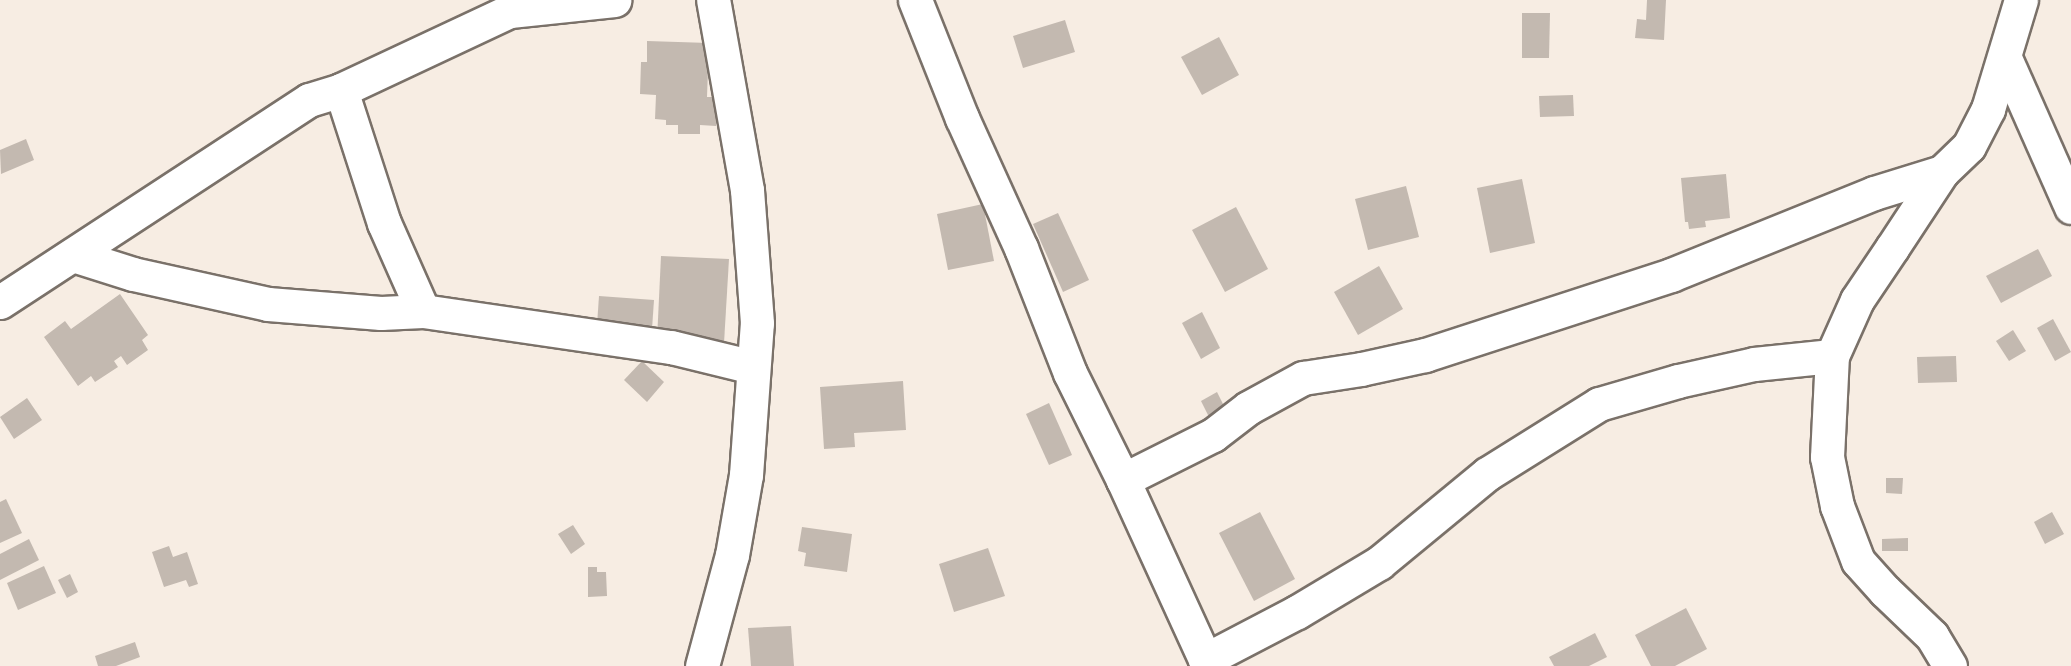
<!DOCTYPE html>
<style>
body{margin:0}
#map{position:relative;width:2071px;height:666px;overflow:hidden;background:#f7ede3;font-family:"Nunito Sans",sans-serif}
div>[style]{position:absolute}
.building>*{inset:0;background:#c3b9b0}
.roads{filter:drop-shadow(2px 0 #7a7169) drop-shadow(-2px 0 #7a7169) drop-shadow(0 2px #7a7169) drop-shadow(0 -2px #7a7169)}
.minor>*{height:33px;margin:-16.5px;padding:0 16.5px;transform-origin:16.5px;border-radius:16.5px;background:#fff}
span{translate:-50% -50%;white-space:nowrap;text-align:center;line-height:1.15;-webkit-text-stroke:4.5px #f7ede3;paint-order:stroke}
</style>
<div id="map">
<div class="building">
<div style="clip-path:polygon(1647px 0,1666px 0,1664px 40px,1635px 38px,1637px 19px,1646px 20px)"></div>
<div style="clip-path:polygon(1522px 13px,1550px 13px,1549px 58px,1522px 58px)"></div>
<div style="clip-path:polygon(1065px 20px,1075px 52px,1023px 68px,1013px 36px)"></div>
<div style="clip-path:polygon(1219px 37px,1239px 75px,1202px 95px,1181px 57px)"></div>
<div style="clip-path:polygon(647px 41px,709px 43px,707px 97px,717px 97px,716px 126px,700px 125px,700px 134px,678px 134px,678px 125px,666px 125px,666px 120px,655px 119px,656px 95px,640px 94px,641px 62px,647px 62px)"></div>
<div style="clip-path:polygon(1573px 95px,1574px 116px,1540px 117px,1539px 96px)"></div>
<div style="clip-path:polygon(26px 139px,34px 160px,1px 174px,0 150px)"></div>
<div style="clip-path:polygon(1726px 174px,1730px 218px,1705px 221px,1706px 227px,1689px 229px,1688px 222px,1685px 222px,1681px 178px)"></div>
<div style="clip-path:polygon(1522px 179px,1535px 243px,1490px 253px,1477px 188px)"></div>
<div style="clip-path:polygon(1406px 186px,1419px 237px,1368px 250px,1355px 199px)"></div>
<div style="clip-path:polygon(983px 204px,994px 261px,948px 270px,937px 214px)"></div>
<div style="clip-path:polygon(1236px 207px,1268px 269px,1225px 292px,1192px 230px)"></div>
<div style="clip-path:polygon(1058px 213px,1089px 280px,1063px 292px,1033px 224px)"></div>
<div style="clip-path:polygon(2038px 249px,2052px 276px,2001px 303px,1986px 276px)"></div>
<div style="clip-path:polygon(661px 256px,729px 259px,724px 343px,657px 340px)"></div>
<div style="clip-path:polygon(1379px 266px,1403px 309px,1358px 335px,1334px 292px)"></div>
<div style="clip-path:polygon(120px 294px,148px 335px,142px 340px,148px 350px,127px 365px,121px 356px,114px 361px,118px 367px,95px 382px,91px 376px,78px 386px,44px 337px,65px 321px,71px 329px)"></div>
<div style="clip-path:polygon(599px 296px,654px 300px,652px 329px,597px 325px)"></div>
<div style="clip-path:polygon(1202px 312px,1220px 348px,1201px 359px,1182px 323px)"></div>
<div style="clip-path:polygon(2053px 319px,2071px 352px,2055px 361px,2037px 328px)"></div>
<div style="clip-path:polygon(2013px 330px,2026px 351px,2009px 361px,1996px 341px)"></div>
<div style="clip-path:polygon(1956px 356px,1957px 382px,1918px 383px,1917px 357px)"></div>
<div style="clip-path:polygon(642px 361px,664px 382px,647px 402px,624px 380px)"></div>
<div style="clip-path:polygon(903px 381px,906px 430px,854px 433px,855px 447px,824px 449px,820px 387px)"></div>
<div style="clip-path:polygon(1217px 392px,1226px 410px,1210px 419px,1201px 401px)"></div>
<div style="clip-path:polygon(27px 398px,42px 420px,14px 439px,0 417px)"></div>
<div style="clip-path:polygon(1049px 403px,1072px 455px,1049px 465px,1026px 414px)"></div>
<div style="clip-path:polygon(1886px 478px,1903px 478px,1902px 494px,1886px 493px)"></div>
<div style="clip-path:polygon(6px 499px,22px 533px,0 543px,0 502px)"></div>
<div style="clip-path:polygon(1260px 512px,1295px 579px,1254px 601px,1219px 533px)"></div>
<div style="clip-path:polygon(2052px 512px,2064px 534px,2045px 544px,2034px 522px)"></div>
<div style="clip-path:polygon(573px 525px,585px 544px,571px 554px,558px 534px)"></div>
<div style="clip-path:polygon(802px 527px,852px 534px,847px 572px,804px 566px,806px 553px,798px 551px)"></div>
<div style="clip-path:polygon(1908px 538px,1908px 551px,1882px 551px,1882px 539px)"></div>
<div style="clip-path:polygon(29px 539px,39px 560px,0 580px,0 554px)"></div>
<div style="clip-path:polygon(169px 546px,173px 557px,187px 552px,198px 584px,189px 587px,186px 580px,164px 587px,152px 552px)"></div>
<div style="clip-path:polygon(988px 548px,1005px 596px,954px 612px,939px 564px)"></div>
<div style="clip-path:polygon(44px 566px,56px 593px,18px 610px,7px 583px)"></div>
<div style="clip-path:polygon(588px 567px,597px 567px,597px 572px,606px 572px,607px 596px,588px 597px)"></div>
<div style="clip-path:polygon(70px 574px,78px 592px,67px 598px,58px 580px)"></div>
<div style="clip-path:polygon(1686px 608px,1707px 649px,1675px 666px,1651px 666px,1635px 635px)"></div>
<div style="clip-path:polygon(791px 626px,794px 666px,751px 666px,748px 628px)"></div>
<div style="clip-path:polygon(1595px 633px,1607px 657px,1589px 666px,1554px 666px,1549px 657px)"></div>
<div style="clip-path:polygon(135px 642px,140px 657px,116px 666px,98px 666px,95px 656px)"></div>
</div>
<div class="roads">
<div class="minor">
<div style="left:915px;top:0;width:127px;rotate:68.3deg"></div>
<div style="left:962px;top:118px;width:143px;rotate:65.6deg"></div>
<div style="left:1021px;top:248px;width:134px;rotate:68.6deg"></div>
<div style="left:1070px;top:373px;width:119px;rotate:63.6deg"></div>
<div style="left:1123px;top:480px;width:205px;rotate:65.4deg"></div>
<div style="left:2005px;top:58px;width:163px;rotate:66.1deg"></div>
<div style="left:341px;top:90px;width:140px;rotate:72.1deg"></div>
<div style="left:384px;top:223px;width:96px;rotate:66.1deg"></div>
<div style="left:73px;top:255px;width:63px;rotate:17.6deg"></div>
<div style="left:133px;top:274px;width:138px;rotate:12.5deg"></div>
<div style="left:268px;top:304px;width:113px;rotate:4.6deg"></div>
<div style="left:381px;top:313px;width:42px;rotate:-2.7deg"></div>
<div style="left:423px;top:311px;width:251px;rotate:8.3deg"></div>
<div style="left:671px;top:347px;width:84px;rotate:13.7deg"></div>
<div style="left:0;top:302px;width:369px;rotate:-33.2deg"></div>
<div style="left:309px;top:100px;width:34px;rotate:-17deg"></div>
<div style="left:341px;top:90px;width:187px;rotate:-25.1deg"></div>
<div style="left:510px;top:11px;width:105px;rotate:-6deg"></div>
<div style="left:1123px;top:480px;width:101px;rotate:-26.6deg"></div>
<div style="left:1213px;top:435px;width:44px;rotate:-37.6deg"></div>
<div style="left:1248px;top:408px;width:63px;rotate:-28.6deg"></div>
<div style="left:1303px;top:378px;width:59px;rotate:-8.8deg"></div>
<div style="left:1361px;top:369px;width:66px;rotate:-12.3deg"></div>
<div style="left:1425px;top:355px;width:259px;rotate:-18deg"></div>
<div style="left:1671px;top:275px;width:219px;rotate:-22deg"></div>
<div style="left:1874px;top:193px;width:71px;rotate:-17.2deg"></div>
<div style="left:1205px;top:660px;width:104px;rotate:-27.6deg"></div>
<div style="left:1297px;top:612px;width:96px;rotate:-30.9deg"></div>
<div style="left:1379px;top:563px;width:140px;rotate:-39.5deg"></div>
<div style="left:1487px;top:474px;width:132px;rotate:-32deg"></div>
<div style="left:1599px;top:404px;width:82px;rotate:-16.2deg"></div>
<div style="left:1678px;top:381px;width:78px;rotate:-12.6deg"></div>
<div style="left:1754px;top:364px;width:78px;rotate:-5.9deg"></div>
<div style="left:702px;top:666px;width:115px;rotate:-74.9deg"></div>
<div style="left:732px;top:555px;width:81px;rotate:-80.1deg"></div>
<div style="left:746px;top:475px;width:152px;rotate:-85.9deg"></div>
<div style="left:757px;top:323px;width:133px;rotate:-94.3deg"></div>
<div style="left:747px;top:190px;width:193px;rotate:-100.1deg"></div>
<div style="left:1950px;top:666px;width:35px;rotate:-121deg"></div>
<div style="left:1932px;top:636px;width:65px;rotate:-136.2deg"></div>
<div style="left:1885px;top:591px;width:40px;rotate:-132deg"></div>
<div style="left:1858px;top:561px;width:59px;rotate:-110.9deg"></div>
<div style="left:1837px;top:506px;width:50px;rotate:-101.5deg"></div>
<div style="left:1827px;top:457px;width:101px;rotate:-87.2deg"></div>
<div style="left:1832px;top:356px;width:61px;rotate:-65.9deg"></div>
<div style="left:1857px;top:300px;width:63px;rotate:-56.1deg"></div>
<div style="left:1892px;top:248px;width:91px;rotate:-56.7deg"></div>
<div style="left:1942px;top:172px;width:37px;rotate:-44deg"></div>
<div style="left:1969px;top:146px;width:42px;rotate:-62.8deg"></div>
<div style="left:1988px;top:109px;width:114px;rotate:-73.2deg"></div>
</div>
</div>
</div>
